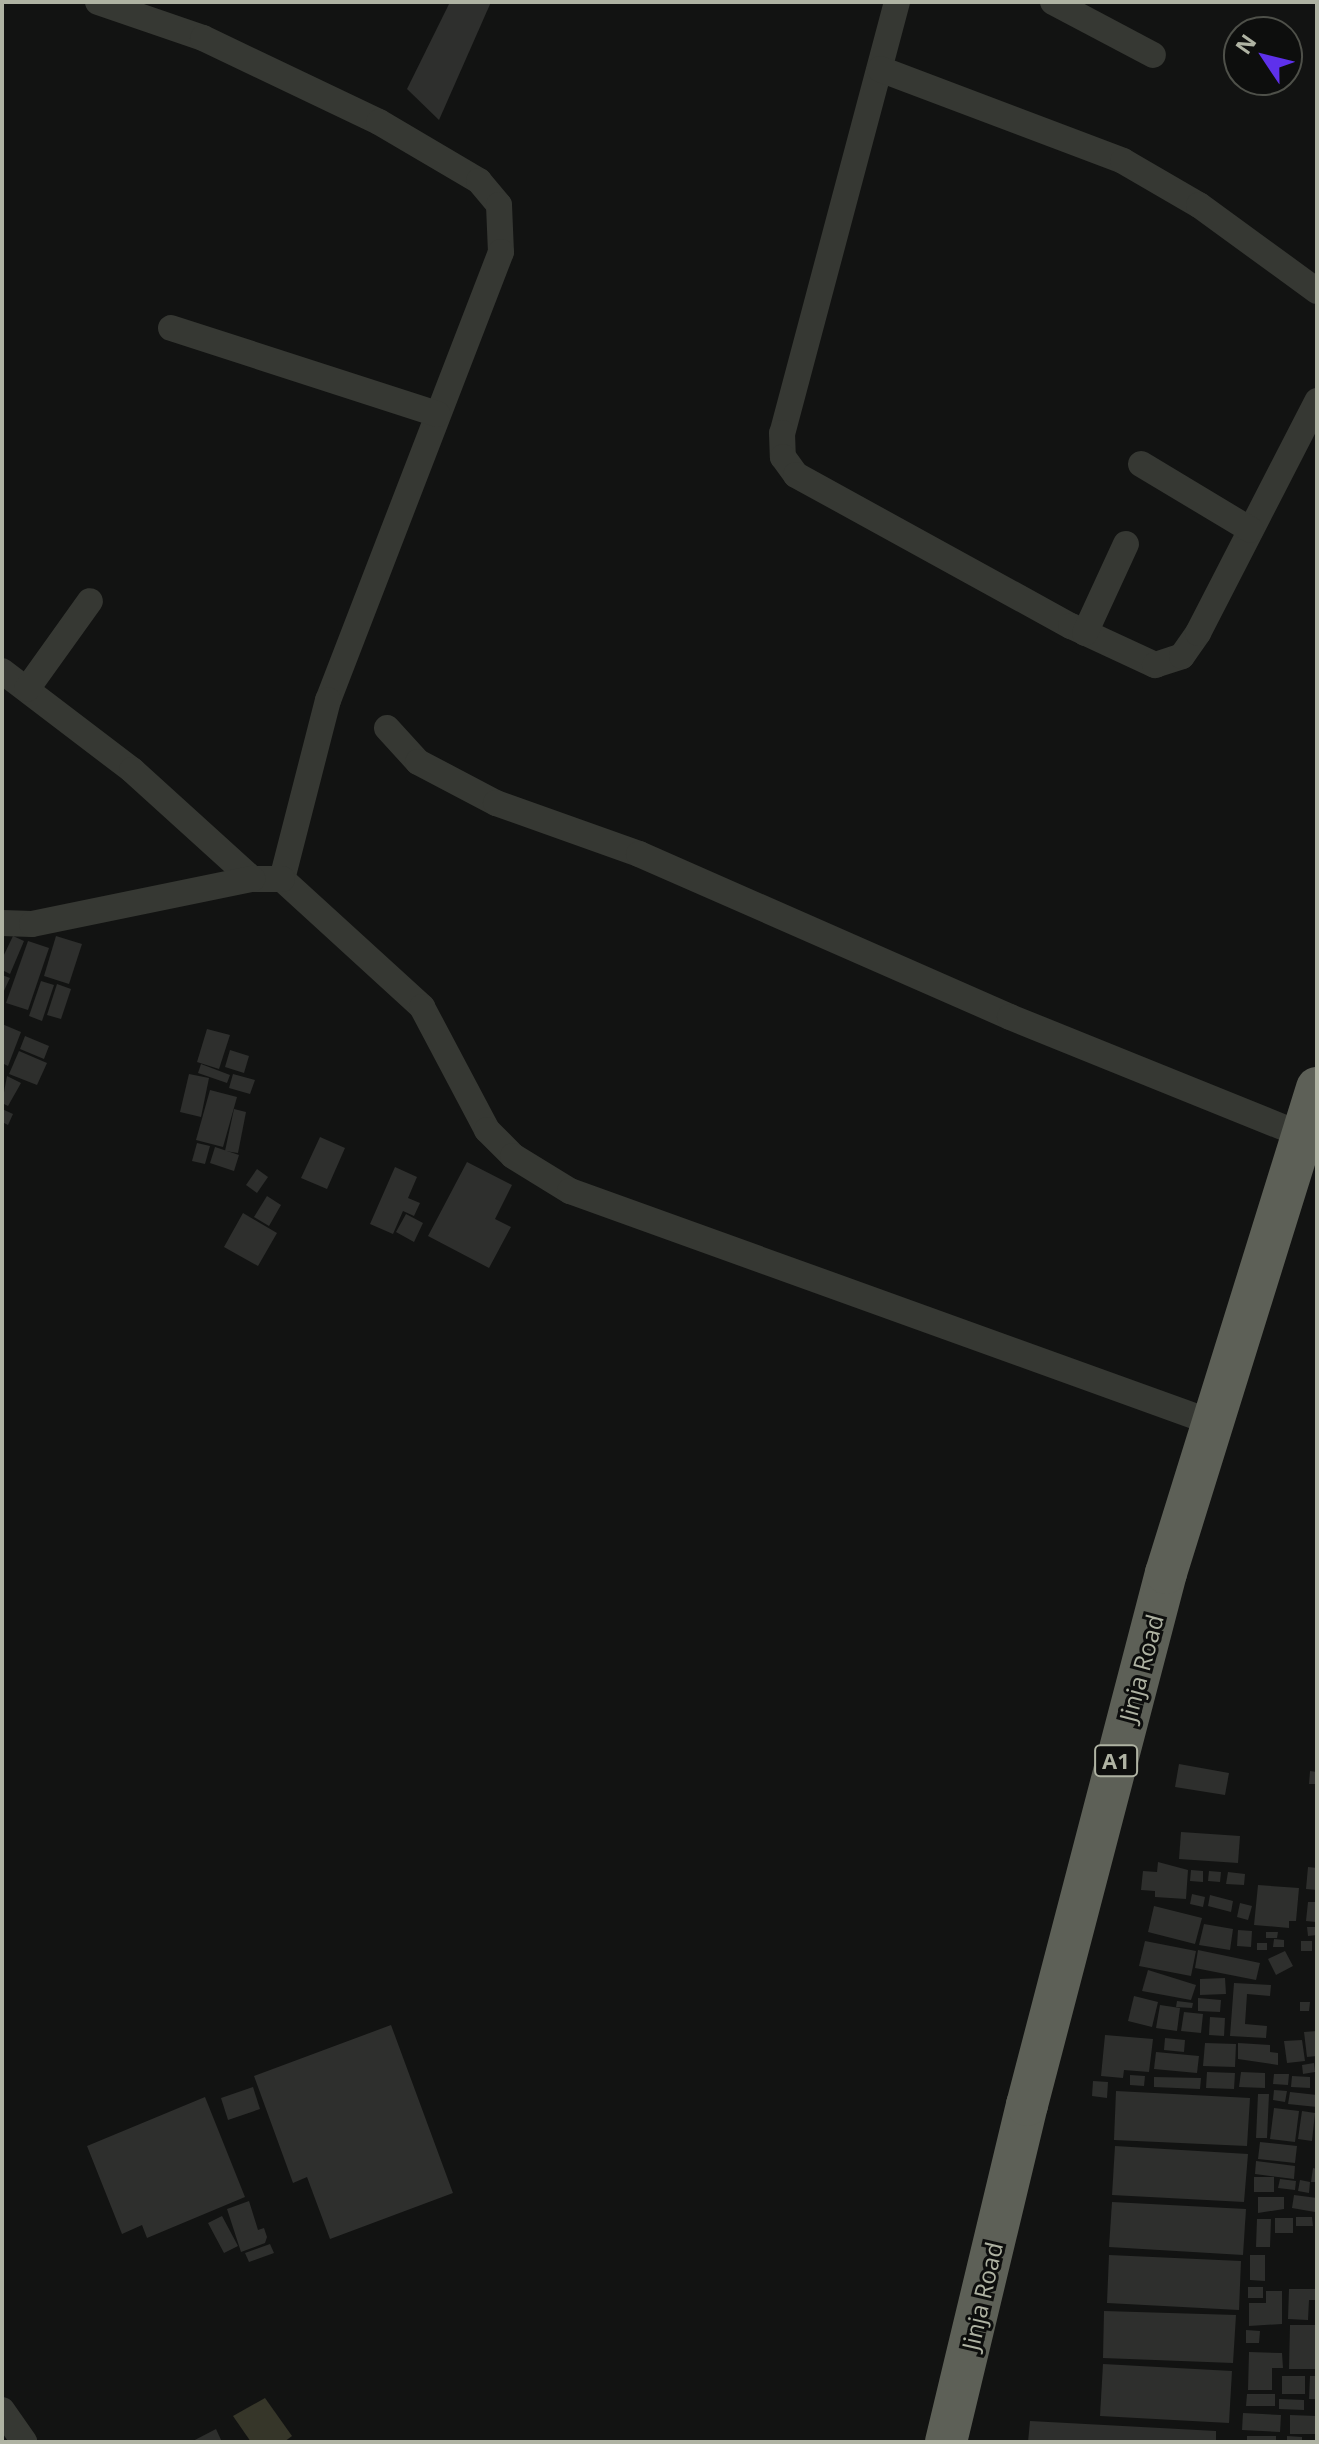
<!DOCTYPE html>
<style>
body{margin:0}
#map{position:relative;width:1319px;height:2444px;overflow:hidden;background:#121312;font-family:"Open Sans",sans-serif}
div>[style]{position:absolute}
.water>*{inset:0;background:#363629}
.building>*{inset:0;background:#2e2f2d}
.minor>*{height:26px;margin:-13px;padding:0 13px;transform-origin:13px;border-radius:13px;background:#363833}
.trunk>*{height:42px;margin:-21px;padding:0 21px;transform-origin:21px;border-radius:21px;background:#5d6057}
span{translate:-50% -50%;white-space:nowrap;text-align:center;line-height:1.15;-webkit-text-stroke:6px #0d0e0d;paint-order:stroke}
.shield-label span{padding:2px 6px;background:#0d0e0d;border:2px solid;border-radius:6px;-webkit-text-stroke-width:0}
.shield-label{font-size:22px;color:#afb3a3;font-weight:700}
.street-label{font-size:24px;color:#afb3a3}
.frame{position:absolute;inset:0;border:4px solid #afb3a3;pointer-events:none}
.north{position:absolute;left:1223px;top:16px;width:80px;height:80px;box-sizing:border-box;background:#0d0e0d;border:2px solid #4e5049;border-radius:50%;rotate:305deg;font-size:22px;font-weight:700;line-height:32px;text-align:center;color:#afb3a3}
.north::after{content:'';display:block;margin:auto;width:28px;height:36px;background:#5e31eb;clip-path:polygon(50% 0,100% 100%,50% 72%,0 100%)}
</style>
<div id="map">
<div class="water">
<div style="clip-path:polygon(265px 2398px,292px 2436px,284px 2442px,251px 2442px,233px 2416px)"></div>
</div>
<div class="building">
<div style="clip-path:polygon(450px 2px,491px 2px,439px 120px,407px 89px)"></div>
<div style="clip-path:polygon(13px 936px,24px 941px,10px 974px,2px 970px,2px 959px)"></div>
<div style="clip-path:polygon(56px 936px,82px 944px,69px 984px,44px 976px)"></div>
<div style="clip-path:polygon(28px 941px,49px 948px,28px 1010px,6px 1003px)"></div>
<div style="clip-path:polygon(2px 975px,10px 978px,2px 995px)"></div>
<div style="clip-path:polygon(41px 981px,54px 985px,42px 1021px,29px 1016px)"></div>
<div style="clip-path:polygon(57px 984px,71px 989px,61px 1019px,47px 1015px)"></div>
<div style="clip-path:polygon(2px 1024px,21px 1032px,8px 1066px,2px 1063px)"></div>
<div style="clip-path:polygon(207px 1029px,230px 1035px,219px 1069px,197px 1062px)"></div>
<div style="clip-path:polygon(25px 1036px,49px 1046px,44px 1059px,20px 1049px)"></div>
<div style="clip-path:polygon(230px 1050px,249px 1056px,244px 1073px,225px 1067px)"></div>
<div style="clip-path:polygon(19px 1051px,47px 1063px,37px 1085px,9px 1074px)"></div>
<div style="clip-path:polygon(201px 1064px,230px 1075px,227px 1083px,198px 1073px)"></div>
<div style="clip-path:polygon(189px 1074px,209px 1078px,201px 1117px,180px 1112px)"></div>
<div style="clip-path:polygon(233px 1074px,255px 1080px,250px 1094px,229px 1088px)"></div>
<div style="clip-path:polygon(7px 1076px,21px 1083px,8px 1106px,2px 1103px)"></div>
<div style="clip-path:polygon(210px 1090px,237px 1097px,223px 1147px,196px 1140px)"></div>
<div style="clip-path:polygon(2px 1109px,13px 1114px,8px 1125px,2px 1122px)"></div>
<div style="clip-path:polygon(234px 1109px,246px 1112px,238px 1153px,225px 1151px)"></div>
<div style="clip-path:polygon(320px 1137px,345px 1148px,327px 1189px,301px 1178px)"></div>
<div style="clip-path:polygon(197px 1143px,210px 1146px,205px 1164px,192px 1161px)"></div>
<div style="clip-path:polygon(215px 1147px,239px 1155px,234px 1171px,210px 1163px)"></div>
<div style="clip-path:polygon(467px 1162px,512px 1185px,495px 1219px,511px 1227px,489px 1268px,428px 1236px)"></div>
<div style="clip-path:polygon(395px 1167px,417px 1177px,408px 1198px,420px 1203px,414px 1216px,403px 1211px,393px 1234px,370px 1224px)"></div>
<div style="clip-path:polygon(257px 1169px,268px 1177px,257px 1193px,246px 1185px)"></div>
<div style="clip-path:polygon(267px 1196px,281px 1205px,269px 1226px,254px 1217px)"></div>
<div style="clip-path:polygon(243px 1213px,277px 1233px,258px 1266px,224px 1247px)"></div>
<div style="clip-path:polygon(406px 1214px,423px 1223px,414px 1242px,396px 1232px)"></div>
<div style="clip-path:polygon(1179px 1764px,1229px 1773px,1225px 1795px,1175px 1787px)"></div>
<div style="clip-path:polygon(1310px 1771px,1317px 1772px,1317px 1784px,1309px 1784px)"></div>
<div style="clip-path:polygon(1181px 1832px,1240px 1836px,1238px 1863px,1179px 1859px)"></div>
<div style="clip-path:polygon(1158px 1862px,1188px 1870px,1186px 1899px,1155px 1897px,1155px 1891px,1141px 1890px,1143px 1871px,1157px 1872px)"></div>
<div style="clip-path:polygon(1308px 1867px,1317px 1868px,1317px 1890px,1306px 1889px)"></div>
<div style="clip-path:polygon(1191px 1870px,1203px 1871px,1203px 1882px,1190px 1881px)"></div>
<div style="clip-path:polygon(1209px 1871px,1221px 1872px,1220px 1882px,1208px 1881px)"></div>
<div style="clip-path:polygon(1228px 1872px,1245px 1874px,1244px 1885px,1226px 1884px)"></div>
<div style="clip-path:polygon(1258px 1885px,1299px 1888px,1296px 1921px,1289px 1921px,1289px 1928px,1254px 1925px)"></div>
<div style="clip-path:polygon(1192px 1894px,1205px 1897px,1203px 1907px,1190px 1904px)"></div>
<div style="clip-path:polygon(1210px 1895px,1233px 1901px,1231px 1912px,1208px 1906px)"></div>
<div style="clip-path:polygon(1308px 1902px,1317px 1902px,1316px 1922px,1306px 1921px)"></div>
<div style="clip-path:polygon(1240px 1903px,1252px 1906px,1248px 1920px,1237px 1917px)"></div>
<div style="clip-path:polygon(1154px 1906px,1202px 1918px,1195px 1944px,1148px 1932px)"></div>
<div style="clip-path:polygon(1204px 1924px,1233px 1929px,1230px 1950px,1199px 1945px)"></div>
<div style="clip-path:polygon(1307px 1927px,1317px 1927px,1317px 1935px,1308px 1936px)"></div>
<div style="clip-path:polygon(1238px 1930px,1252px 1931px,1251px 1947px,1237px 1946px)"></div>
<div style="clip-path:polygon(1266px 1932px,1278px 1932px,1277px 1938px,1266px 1938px)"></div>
<div style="clip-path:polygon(1274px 1939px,1284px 1940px,1284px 1947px,1273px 1947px)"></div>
<div style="clip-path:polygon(1145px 1941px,1196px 1951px,1191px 1976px,1139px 1966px)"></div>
<div style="clip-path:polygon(1301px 1941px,1312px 1941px,1312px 1951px,1301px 1951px)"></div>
<div style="clip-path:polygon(1257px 1943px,1267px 1943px,1267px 1950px,1257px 1950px)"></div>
<div style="clip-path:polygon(1198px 1950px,1260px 1963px,1256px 1980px,1195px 1968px)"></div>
<div style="clip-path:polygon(1285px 1951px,1293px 1966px,1276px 1975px,1268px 1959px)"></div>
<div style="clip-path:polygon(1148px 1970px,1196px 1985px,1191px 2000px,1142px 1991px)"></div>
<div style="clip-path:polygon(1225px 1978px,1226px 1994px,1200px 1995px,1200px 1979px)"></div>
<div style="clip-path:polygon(1234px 1983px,1271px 1985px,1270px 1996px,1247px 1994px,1245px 2024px,1267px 2026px,1266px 2038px,1230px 2036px)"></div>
<div style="clip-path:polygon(1134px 1996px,1158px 2002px,1152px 2027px,1128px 2021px)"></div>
<div style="clip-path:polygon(1198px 1998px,1221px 2000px,1220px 2012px,1198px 2011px)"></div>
<div style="clip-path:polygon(1177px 2001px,1193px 2003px,1192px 2008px,1176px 2007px)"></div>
<div style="clip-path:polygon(1300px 2002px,1310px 2002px,1309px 2011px,1300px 2011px)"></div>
<div style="clip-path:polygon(1160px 2005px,1180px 2008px,1177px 2031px,1156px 2028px)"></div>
<div style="clip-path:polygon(1184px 2012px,1203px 2014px,1201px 2033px,1181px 2031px)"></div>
<div style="clip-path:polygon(1210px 2017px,1225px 2018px,1224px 2036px,1209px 2035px)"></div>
<div style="clip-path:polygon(391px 2025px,453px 2193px,330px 2239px,307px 2177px,293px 2183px,254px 2076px)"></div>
<div style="clip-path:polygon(1317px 2031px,1317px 2056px,1307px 2057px,1304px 2032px)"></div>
<div style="clip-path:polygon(1105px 2035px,1153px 2039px,1149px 2072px,1124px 2070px,1123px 2078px,1101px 2076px)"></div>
<div style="clip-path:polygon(1165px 2038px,1185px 2040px,1184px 2052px,1164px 2050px)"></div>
<div style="clip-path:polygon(1302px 2040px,1305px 2061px,1287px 2063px,1284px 2041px)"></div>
<div style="clip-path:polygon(1205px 2043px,1236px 2044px,1235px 2067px,1203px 2066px)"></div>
<div style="clip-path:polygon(1238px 2043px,1270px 2045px,1270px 2052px,1278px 2053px,1278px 2065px,1238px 2059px)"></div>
<div style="clip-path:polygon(1156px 2052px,1199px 2056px,1197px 2073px,1154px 2069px)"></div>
<div style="clip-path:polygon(1314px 2063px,1315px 2072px,1303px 2074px,1302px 2065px)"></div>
<div style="clip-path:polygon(1207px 2072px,1235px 2073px,1234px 2089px,1206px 2088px)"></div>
<div style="clip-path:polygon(1241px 2072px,1265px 2073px,1265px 2088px,1239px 2087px)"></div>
<div style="clip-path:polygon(1274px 2074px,1289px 2074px,1288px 2085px,1273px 2084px)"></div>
<div style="clip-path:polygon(1130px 2075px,1145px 2076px,1144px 2086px,1130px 2085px)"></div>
<div style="clip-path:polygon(1292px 2076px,1310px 2077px,1310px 2088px,1291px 2087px)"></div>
<div style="clip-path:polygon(1154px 2077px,1201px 2078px,1200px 2089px,1154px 2087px)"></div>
<div style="clip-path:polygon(1093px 2081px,1108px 2082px,1107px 2098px,1092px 2096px)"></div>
<div style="clip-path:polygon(253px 2087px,260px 2109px,228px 2120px,221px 2098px)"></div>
<div style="clip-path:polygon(1274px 2090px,1287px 2091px,1285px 2102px,1273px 2100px)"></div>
<div style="clip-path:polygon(1116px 2091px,1250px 2098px,1247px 2146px,1114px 2140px)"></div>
<div style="clip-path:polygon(1290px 2092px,1317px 2095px,1317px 2107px,1288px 2104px)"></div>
<div style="clip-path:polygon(1258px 2094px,1269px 2094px,1267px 2138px,1256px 2138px)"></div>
<div style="clip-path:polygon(205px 2097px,245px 2197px,147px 2238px,142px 2225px,122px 2234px,87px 2146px)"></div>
<div style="clip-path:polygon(1274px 2108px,1299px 2111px,1295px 2142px,1270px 2139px)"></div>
<div style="clip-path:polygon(1302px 2111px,1315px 2113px,1312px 2141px,1298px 2139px)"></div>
<div style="clip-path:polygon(1260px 2142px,1297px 2146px,1295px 2163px,1258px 2159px)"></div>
<div style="clip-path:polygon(1115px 2146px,1248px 2154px,1244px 2202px,1112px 2195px)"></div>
<div style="clip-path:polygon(1256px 2161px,1295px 2166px,1294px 2179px,1255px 2174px)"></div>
<div style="clip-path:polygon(1313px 2168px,1317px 2169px,1317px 2182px,1311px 2182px)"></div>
<div style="clip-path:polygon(1254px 2177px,1274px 2177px,1274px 2192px,1254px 2192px)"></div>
<div style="clip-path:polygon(1280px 2179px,1296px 2181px,1295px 2190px,1278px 2188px)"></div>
<div style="clip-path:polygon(1300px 2180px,1310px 2182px,1309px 2193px,1298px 2191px)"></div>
<div style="clip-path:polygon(1294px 2195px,1317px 2198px,1315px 2212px,1292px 2208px)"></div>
<div style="clip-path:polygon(1258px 2197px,1284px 2197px,1284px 2209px,1258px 2213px)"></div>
<div style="clip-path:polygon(249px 2201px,258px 2230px,264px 2228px,267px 2237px,265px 2243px,241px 2252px,227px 2209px)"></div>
<div style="clip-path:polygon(1112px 2202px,1246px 2209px,1243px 2255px,1109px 2247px)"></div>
<div style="clip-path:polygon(222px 2216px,238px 2246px,224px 2253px,208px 2223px)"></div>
<div style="clip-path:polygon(1296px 2217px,1312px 2217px,1313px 2226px,1296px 2226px)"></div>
<div style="clip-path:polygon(1275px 2218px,1293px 2218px,1293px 2233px,1275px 2233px)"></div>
<div style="clip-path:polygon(1257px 2219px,1271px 2219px,1270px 2247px,1256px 2247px)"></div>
<div style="clip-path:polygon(270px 2244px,274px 2253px,249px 2262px,245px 2253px)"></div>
<div style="clip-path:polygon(1109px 2255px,1241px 2261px,1239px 2310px,1107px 2303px)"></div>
<div style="clip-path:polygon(1250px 2255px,1265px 2255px,1265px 2281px,1250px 2280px)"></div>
<div style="clip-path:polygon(1248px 2287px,1263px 2287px,1263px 2298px,1248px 2298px)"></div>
<div style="clip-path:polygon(1289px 2289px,1316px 2289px,1317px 2300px,1309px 2300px,1308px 2320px,1288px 2319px)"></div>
<div style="clip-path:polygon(1266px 2291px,1282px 2291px,1282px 2324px,1249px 2326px,1249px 2303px,1266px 2303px)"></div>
<div style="clip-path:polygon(1104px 2311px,1236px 2315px,1233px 2363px,1103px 2358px)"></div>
<div style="clip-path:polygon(1290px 2325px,1317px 2325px,1317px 2369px,1289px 2369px)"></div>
<div style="clip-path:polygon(1246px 2330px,1260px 2331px,1259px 2343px,1246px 2343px)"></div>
<div style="clip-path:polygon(1249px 2352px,1282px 2353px,1283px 2368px,1272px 2368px,1272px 2390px,1248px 2390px)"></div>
<div style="clip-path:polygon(1103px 2364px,1232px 2371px,1229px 2423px,1100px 2416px)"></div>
<div style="clip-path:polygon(1282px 2376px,1305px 2376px,1305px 2394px,1282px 2394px)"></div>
<div style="clip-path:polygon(1310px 2376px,1317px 2376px,1317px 2399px,1309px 2399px)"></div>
<div style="clip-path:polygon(1247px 2394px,1275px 2394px,1275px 2406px,1246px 2406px)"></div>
<div style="clip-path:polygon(1279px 2399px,1304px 2400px,1304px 2410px,1279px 2409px)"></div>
<div style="clip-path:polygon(1243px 2413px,1281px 2415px,1280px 2432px,1242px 2430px)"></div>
<div style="clip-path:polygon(1290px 2415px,1317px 2416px,1317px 2434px,1290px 2434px)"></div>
<div style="clip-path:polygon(1030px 2421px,1216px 2431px,1216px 2442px,1028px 2442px)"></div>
<div style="clip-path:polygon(216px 2429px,222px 2442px,191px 2442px)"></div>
<div style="clip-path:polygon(1247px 2436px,1276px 2436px,1276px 2442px,1247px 2442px)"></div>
<div style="clip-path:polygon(1287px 2436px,1302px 2437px,1302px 2442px,1287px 2442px)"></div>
</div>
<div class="minor">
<div style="left:98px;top:2px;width:111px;rotate:18.9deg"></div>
<div style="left:203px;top:38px;width:195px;rotate:25.5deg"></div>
<div style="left:379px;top:122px;width:116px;rotate:30.5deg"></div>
<div style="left:479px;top:181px;width:31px;rotate:50deg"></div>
<div style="left:499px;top:205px;width:47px;rotate:87.6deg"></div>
<div style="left:501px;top:252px;width:480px;rotate:111.1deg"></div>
<div style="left:328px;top:700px;width:185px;rotate:104.4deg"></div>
<div style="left:282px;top:879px;width:190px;rotate:42.4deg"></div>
<div style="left:422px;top:1007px;width:139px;rotate:62.1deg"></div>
<div style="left:487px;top:1130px;width:37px;rotate:45deg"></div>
<div style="left:513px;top:1156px;width:67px;rotate:31.6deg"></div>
<div style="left:570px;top:1191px;width:681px;rotate:19.82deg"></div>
<div style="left:897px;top:2px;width:446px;rotate:104.9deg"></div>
<div style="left:782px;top:433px;width:24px;rotate:88deg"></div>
<div style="left:783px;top:457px;width:22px;rotate:54deg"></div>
<div style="left:796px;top:475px;width:314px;rotate:28.8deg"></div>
<div style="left:1071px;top:626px;width:93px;rotate:24.9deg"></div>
<div style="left:1155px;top:665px;width:28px;rotate:-18deg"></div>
<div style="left:1182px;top:656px;width:28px;rotate:-55deg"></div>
<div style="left:1198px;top:633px;width:261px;rotate:-62.8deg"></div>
<div style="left:1053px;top:2px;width:113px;rotate:27.9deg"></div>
<div style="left:880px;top:69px;width:260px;rotate:20.7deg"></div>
<div style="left:1123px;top:161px;width:88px;rotate:30.1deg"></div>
<div style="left:1199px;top:205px;width:146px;rotate:36.1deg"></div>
<div style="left:171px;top:328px;width:280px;rotate:17.9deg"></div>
<div style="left:1141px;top:464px;width:128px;rotate:31deg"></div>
<div style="left:1085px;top:633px;width:98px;rotate:-65.3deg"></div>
<div style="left:2px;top:671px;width:163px;rotate:37.3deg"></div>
<div style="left:132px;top:770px;width:162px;rotate:42.2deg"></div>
<div style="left:252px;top:879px;width:30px"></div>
<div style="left:27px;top:689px;width:108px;rotate:-54.4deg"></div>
<div style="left:387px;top:728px;width:46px;rotate:47.6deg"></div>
<div style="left:418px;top:762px;width:88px;rotate:27.7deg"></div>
<div style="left:496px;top:803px;width:152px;rotate:19.6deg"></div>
<div style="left:639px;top:854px;width:405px;rotate:23.7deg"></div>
<div style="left:1010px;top:1017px;width:313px;rotate:22deg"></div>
<div style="left:2px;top:923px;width:30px;rotate:2deg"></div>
<div style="left:32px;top:924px;width:225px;rotate:-11.6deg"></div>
<div style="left:2px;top:2410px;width:39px;rotate:55deg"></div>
</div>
<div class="trunk">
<div style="left:946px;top:2442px;width:347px;rotate:-76.5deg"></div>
<div style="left:1027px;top:2105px;width:550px;rotate:-75.36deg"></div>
<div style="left:1166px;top:1573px;width:508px;rotate:-72.71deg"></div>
</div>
<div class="shield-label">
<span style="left:1116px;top:1761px">A1</span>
</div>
<div class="street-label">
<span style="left:1141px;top:1668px;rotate:-75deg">Jinja Road</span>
<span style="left:982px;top:2296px;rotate:-77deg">Jinja Road</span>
</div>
<div class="frame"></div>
<div class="north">N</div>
</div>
